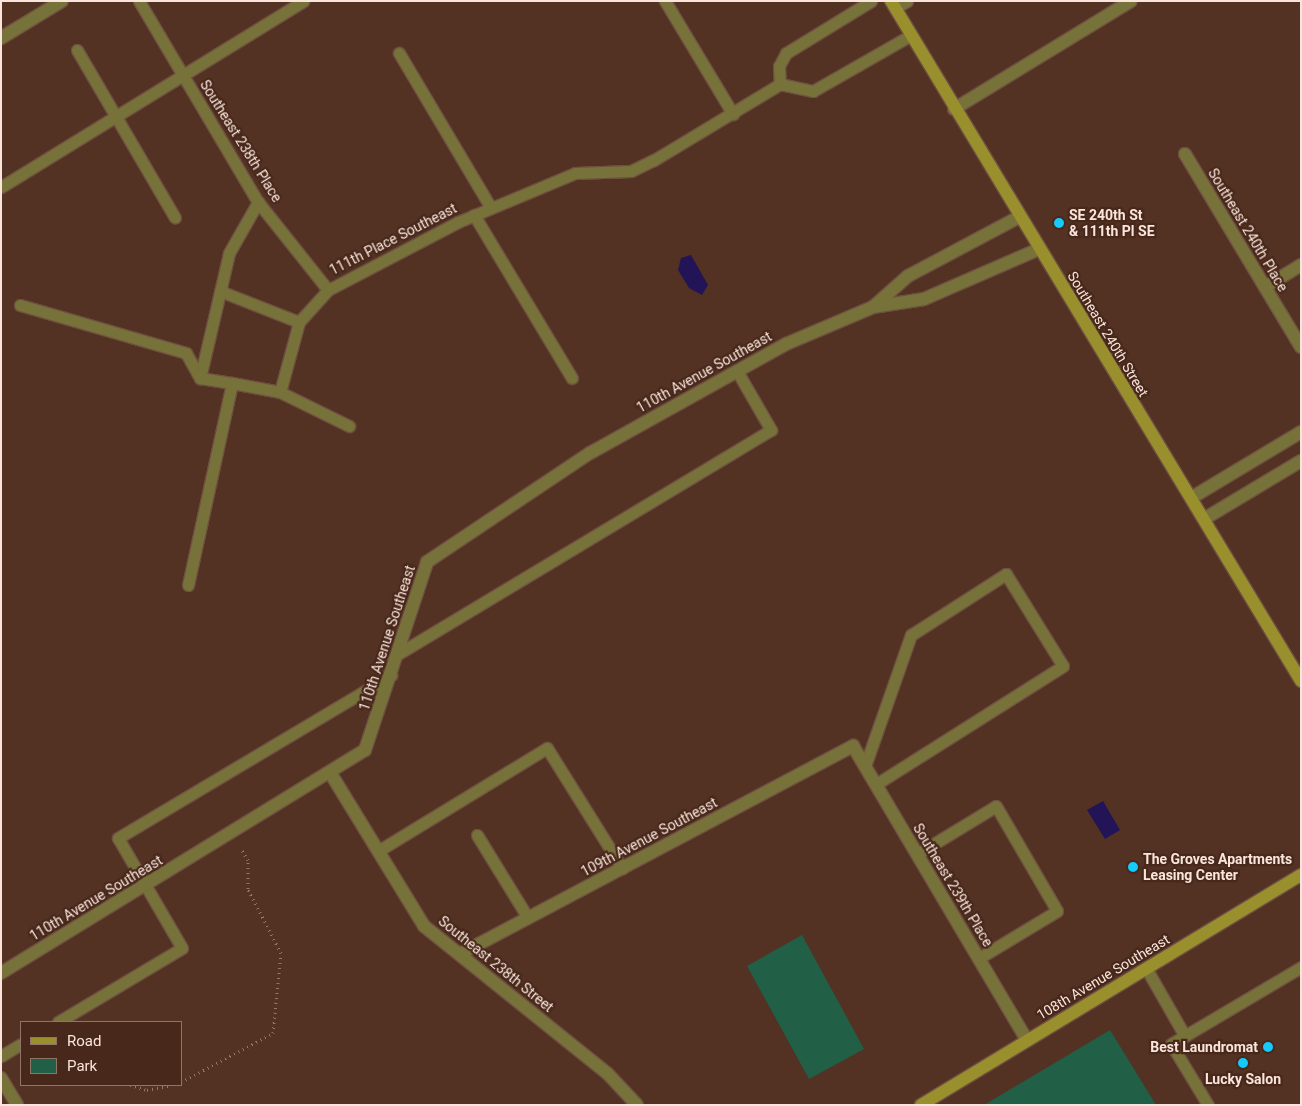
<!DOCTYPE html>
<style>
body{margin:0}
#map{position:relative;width:1302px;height:1106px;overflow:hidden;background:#533224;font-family:Roboto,sans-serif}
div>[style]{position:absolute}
.green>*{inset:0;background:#215f47}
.water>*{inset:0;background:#221457}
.path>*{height:3px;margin-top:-1.5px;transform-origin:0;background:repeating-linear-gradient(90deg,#94786c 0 1px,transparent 0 5px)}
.roads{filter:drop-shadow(1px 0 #6e4f41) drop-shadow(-1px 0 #6e4f41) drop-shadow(0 1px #6e4f41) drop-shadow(0 -1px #6e4f41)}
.lane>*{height:11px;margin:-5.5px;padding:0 5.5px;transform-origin:5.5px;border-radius:5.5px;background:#777239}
.street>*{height:12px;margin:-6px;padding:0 6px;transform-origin:6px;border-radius:6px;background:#777239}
.secondary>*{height:12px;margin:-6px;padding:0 6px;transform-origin:6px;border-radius:6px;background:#99902d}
.dots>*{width:14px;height:14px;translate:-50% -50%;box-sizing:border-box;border:2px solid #48281a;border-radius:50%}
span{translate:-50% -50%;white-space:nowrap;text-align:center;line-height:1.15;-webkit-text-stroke:4.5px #48281a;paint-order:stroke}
.street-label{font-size:14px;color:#fae5dc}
.poi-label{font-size:14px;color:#fae5dc;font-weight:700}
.left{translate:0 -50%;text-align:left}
.right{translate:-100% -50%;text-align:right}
.frame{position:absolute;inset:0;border:2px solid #fae5dc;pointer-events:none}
.legend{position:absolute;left:20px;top:1021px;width:162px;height:65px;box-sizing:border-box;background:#48281a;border:1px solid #8f7468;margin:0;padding:6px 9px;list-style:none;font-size:15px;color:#fae5dc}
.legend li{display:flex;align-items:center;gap:10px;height:25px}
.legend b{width:25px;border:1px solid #8f7468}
</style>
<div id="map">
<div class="green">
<div style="clip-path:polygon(802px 935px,864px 1049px,809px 1079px,747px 966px)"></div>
<div style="clip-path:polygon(1110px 1030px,1156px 1105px,984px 1105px)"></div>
</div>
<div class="water">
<div style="clip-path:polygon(691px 255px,708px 285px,702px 295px,689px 288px,678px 270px,681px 258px)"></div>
<div style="clip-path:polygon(1103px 801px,1120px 830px,1105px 839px,1087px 810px)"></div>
</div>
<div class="path">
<div style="left:181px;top:1082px;width:104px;rotate:-28deg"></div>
<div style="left:273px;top:1033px;width:80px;rotate:-84.3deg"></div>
<div style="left:281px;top:953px;width:72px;rotate:-117.3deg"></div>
<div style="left:248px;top:889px;width:29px;rotate:-90deg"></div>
<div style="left:248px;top:860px;width:15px;rotate:-122deg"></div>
<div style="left:130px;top:1085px;width:18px;rotate:16deg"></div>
<div style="left:147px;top:1090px;width:25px;rotate:-11deg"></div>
</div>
<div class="roads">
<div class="lane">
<div style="left:139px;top:1px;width:234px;rotate:59.4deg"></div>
<div style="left:258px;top:202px;width:112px;rotate:51.5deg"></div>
<div style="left:665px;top:1px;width:132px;rotate:59deg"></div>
<div style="left:871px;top:1px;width:100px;rotate:148.5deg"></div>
<div style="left:786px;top:53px;width:15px;rotate:118deg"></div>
<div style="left:779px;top:66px;width:18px;rotate:87deg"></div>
<div style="left:780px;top:84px;width:34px;rotate:12deg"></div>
<div style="left:813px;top:91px;width:113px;rotate:-29.7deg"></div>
<div style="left:895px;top:8px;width:14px;rotate:-30deg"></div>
<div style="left:77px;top:50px;width:194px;rotate:59.7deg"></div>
<div style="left:399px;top:53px;width:180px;rotate:59.3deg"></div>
<div style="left:1px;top:187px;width:355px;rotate:-31.6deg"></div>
<div style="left:474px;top:215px;width:190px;rotate:59deg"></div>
<div style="left:220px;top:291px;width:85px;rotate:21.4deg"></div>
<div style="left:20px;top:305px;width:173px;rotate:16.1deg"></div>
<div style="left:186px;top:353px;width:29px;rotate:61deg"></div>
<div style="left:200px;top:378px;width:32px;rotate:9deg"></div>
<div style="left:200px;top:378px;width:128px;rotate:-76.9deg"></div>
<div style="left:229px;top:253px;width:59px;rotate:-60.4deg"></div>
<div style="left:280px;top:392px;width:77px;rotate:26.2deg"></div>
<div style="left:188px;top:585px;width:207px;rotate:-77.7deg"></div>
<div style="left:232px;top:383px;width:49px;rotate:10.6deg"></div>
<div style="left:280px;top:392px;width:73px;rotate:-74.8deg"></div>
<div style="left:299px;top:322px;width:43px;rotate:-47.8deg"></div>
<div style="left:328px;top:290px;width:147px;rotate:-27.6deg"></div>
<div style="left:458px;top:222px;width:127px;rotate:-22.7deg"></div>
<div style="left:575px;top:173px;width:56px;rotate:-2deg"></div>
<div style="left:631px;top:171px;width:25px;rotate:-26deg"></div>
<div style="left:654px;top:160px;width:147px;rotate:-31.1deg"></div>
<div style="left:398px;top:654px;width:435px;rotate:-31deg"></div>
<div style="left:771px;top:430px;width:68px;rotate:-120deg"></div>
<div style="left:865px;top:766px;width:139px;rotate:-70.7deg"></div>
<div style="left:911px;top:635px;width:113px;rotate:-32.7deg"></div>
<div style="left:1006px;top:574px;width:108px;rotate:58.2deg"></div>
<div style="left:1063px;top:666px;width:221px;rotate:147.7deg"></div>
<div style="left:477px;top:835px;width:97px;rotate:58.4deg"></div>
<div style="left:378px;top:851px;width:198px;rotate:-31.4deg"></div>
<div style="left:547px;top:748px;width:142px;rotate:58deg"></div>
<div style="left:917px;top:854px;width:92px;rotate:-31.3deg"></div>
<div style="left:996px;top:806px;width:121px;rotate:59.8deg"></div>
<div style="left:1057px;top:911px;width:91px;rotate:148.9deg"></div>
<div style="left:1146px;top:968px;width:78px;rotate:60.2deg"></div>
<div style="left:58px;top:1022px;width:144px;rotate:-30.8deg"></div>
<div style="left:182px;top:948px;width:127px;rotate:-120.2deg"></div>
<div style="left:118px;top:838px;width:318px;rotate:-30.8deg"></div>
<div style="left:1px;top:1056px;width:23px;rotate:-31deg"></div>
<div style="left:1208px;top:1105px;width:71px;rotate:-121.2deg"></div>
<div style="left:1171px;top:1044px;width:151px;rotate:-30.6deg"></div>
</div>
<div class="street">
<div style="left:1px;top:38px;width:71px;rotate:-31.2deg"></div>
<div style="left:954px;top:109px;width:207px;rotate:-31.4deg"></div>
<div style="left:1185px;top:154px;width:225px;rotate:59deg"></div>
<div style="left:1265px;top:287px;width:42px;rotate:-31.4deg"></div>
<div style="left:873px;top:307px;width:47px;rotate:-41.5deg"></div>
<div style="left:908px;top:276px;width:126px;rotate:-28deg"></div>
<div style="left:1191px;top:498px;width:128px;rotate:-31deg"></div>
<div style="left:1204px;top:519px;width:113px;rotate:-30.9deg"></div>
<div style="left:331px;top:774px;width:178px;rotate:58.5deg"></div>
<div style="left:424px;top:926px;width:236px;rotate:38.8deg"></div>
<div style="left:608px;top:1074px;width:42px;rotate:46.9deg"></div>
<div style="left:460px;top:954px;width:445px;rotate:-27.9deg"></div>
<div style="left:853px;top:746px;width:342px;rotate:59.4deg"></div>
<div style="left:1px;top:973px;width:427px;rotate:-31.5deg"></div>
<div style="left:365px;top:750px;width:198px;rotate:-71.7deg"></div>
<div style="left:427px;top:562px;width:196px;rotate:-33.8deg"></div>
<div style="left:590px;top:453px;width:224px;rotate:-29.1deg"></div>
<div style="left:786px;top:344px;width:95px;rotate:-23deg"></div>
<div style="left:873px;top:307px;width:52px;rotate:-8.9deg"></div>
<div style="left:924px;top:299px;width:125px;rotate:-23.5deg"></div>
<div style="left:1px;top:1078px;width:31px;rotate:59deg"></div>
</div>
<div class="secondary">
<div style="left:891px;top:1px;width:794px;rotate:58.91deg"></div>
<div style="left:921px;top:1105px;width:444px;rotate:-31.2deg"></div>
</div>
</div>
<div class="dots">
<div style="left:1059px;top:223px;background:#16cafb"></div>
<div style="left:1133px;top:867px;background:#16cafb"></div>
<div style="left:1268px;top:1047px;background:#16cafb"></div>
<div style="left:1243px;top:1063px;background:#16cafb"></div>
</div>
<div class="street-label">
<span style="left:241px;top:141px;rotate:58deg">Southeast 238th Place</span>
<span style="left:1248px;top:230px;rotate:59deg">Southeast 240th Place</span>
<span style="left:393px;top:239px;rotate:-27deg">111th Place Southeast</span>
<span style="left:1108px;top:334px;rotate:59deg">Southeast 240th Street</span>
<span style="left:704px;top:372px;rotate:-29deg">110th Avenue Southeast</span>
<span style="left:387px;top:638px;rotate:-72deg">110th Avenue Southeast</span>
<span style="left:649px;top:837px;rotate:-28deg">109th Avenue Southeast</span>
<span style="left:953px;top:885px;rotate:59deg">Southeast 239th Place</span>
<span style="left:96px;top:898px;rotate:-31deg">110th Avenue Southeast</span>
<span style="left:496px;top:964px;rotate:39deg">Southeast 238th Street</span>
<span style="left:1103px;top:977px;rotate:-31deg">108th Avenue Southeast</span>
</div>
<div class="poi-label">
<span class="left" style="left:1069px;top:223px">SE 240th St<br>&amp; 111th Pl SE</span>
<span class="left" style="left:1143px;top:867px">The Groves Apartments<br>Leasing Center</span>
<span class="right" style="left:1258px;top:1047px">Best Laundromat</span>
<span style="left:1243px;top:1079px">Lucky Salon</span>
</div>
<div class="frame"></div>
<ul class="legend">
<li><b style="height:6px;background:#99902d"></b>Road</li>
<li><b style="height:14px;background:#215f47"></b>Park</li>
</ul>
</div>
